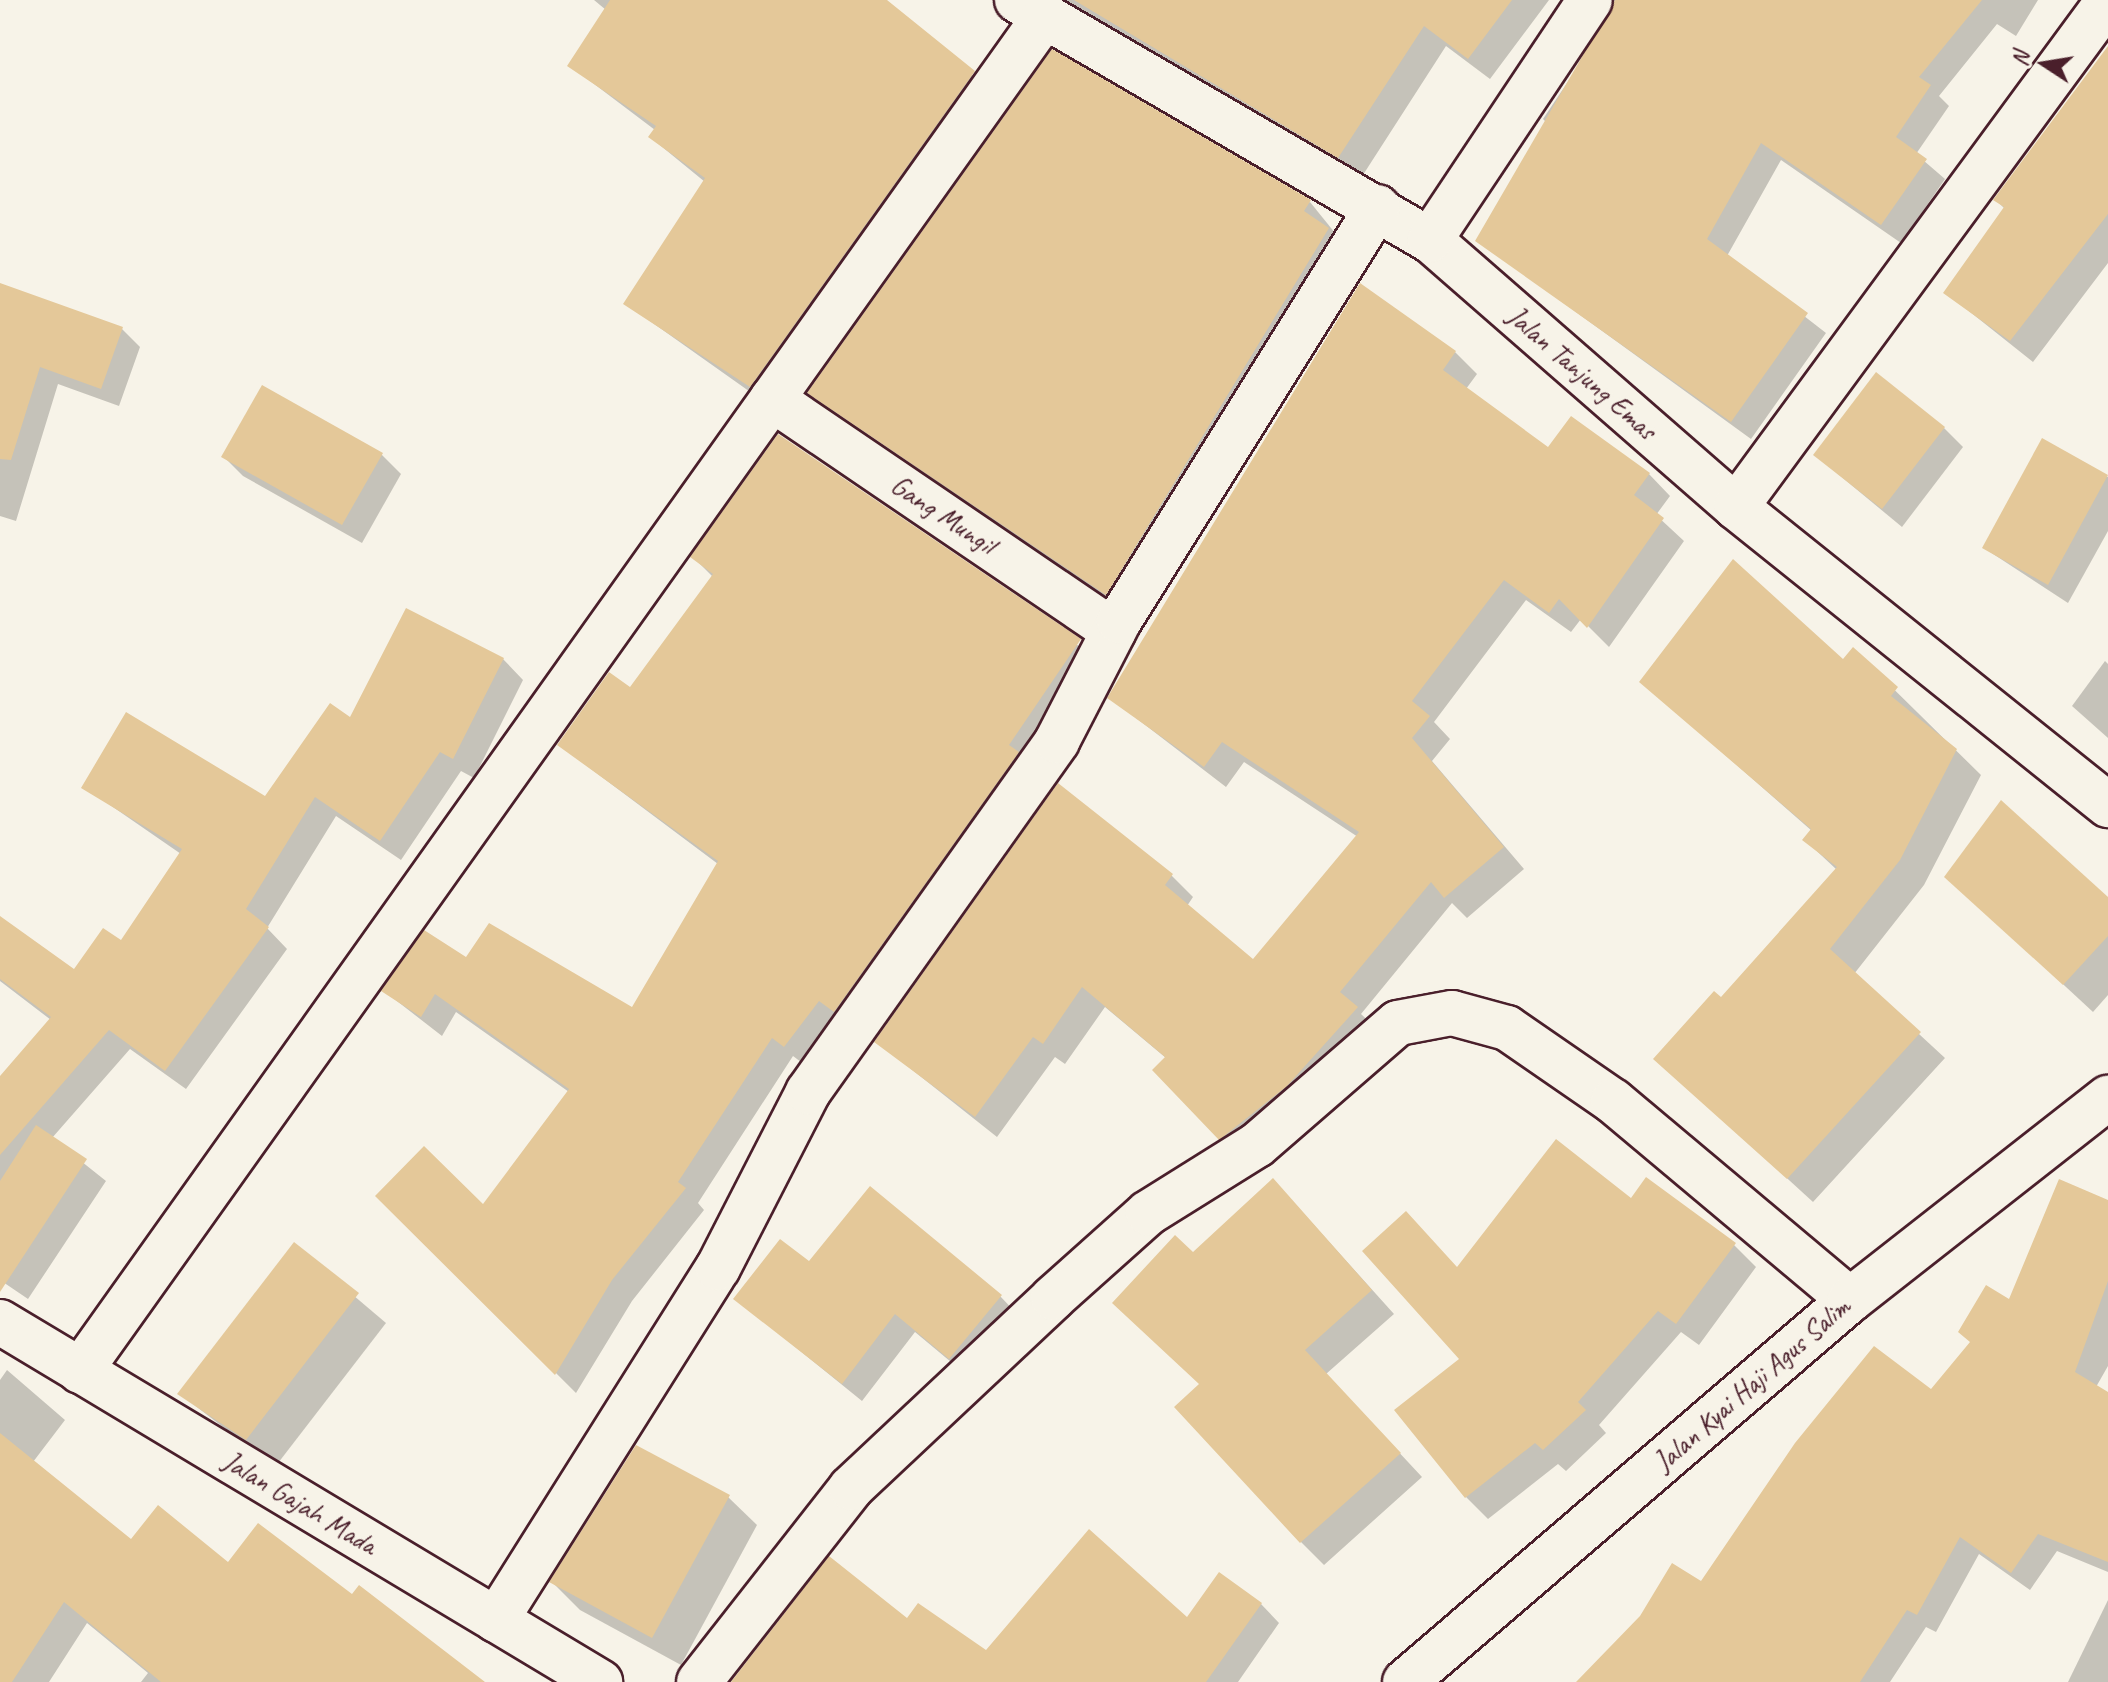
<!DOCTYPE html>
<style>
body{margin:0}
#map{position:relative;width:2108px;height:1682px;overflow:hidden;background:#f7f3e8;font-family:Caveat,sans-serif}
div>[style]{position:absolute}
.shadow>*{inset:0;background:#0003}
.building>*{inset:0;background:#e4c899}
.roads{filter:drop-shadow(2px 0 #4a1f2b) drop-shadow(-2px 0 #4a1f2b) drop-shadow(0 2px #4a1f2b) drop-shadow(0 -2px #4a1f2b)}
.street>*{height:44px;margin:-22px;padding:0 22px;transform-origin:22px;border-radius:22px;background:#f7f3e8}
.secondary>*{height:44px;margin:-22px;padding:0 22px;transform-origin:22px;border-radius:22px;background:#f7f3e8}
span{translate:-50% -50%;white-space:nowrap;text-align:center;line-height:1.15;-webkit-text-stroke:6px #f7f3e8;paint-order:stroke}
.street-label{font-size:28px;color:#4a1f2b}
.north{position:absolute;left:2004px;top:24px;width:80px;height:80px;-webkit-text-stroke:6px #f7f3e8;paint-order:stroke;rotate:282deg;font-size:22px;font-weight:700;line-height:32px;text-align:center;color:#4a1f2b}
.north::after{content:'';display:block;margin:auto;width:28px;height:36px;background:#4a1f2b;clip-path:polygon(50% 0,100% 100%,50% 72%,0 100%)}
</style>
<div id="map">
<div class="shadow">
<div style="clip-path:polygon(594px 0,882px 0,996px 95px,773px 408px,626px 304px,705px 182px,650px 137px,655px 130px,569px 65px,606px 10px)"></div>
<div style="clip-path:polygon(1055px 0,1549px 0,1490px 79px,1446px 46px,1361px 178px)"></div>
<div style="clip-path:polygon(1613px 0,2038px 0,2016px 36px,1997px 24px,1939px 96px,1949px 106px,1916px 154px,1945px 179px,1901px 243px,1781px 160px,1727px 256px,1826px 333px,1751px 439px,1478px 241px,1550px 126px,1543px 119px,1613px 14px)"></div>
<div style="clip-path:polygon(2108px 49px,2108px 263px,2033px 362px,1945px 292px,2005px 209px,1996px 200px)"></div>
<div style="clip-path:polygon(1310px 202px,1348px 249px,1127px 614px,810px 393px)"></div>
<div style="clip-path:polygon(0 285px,122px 329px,140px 347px,119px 406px,58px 384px,16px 521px,0 516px)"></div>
<div style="clip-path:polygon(1455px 352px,1477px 374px,1466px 389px,1548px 450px,1649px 474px,1670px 496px,1656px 515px,1684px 541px,1609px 647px,1581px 619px,1571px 632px,1526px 600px,1434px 722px,1450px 739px,1432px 761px,1524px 869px,1467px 918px,1452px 903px,1361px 1014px,1378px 1030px,1241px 1160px,1154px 1070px,1166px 1058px,1105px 1007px,1065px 1064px,1055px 1057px,997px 1137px,877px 1042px,1058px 786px,1172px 876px,1193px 897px,1187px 906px,1254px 962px,1358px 837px,1244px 762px,1226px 787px,1110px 698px)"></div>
<div style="clip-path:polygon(1944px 428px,1963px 447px,1902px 527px,1815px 455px)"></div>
<div style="clip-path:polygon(779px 436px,1100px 661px,805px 1065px,793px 1056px,698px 1203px,704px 1210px,632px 1301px,576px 1393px,378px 1196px,483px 1207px,569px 1092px,456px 1012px,442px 1036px,384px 991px,466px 959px,633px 1010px,718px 864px,559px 745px,630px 690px,713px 577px,693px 557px)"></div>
<div style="clip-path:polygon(2042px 441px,2108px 477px,2108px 531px,2068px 603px,1984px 548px)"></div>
<div style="clip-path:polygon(382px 455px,401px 474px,362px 543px,243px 476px,224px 457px)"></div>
<div style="clip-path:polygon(1854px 650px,1981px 775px,1924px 885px,1854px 974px,1945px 1058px,1813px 1202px,1656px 1059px,1721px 1000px,1837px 870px,1805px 840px,1812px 831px,1642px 682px,1843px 662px)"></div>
<div style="clip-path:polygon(503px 659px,523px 680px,474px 778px,461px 771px,401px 860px,336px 816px,267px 928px,287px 949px,186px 1089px,130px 1049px,52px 1138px,106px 1181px,28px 1299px,0 1280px,0 1079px,51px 1020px,0 981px,0 942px,74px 972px,121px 943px,181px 854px,84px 787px,266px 799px,351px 720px)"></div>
<div style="clip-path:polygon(2105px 661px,2108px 664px,2108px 738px,2072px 706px)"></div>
<div style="clip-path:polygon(1947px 877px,2108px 900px,2108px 995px,2093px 1012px)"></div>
<div style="clip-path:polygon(1631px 1201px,1734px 1245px,1756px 1267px,1699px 1345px,1681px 1332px,1599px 1425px,1606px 1433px,1566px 1471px,1558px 1464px,1488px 1519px,1466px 1497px,1458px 1269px)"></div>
<div style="clip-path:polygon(2108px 1202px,2108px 1366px,2096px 1387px,2108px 1395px,2108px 1572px,2057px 1551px,2030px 1590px,1979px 1554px,1936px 1632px,1926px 1627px,1890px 1682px,1579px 1682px,1932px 1392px)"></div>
<div style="clip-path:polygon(1295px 1204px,1394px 1314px,1326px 1374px,1422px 1477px,1324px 1565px,1301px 1542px,1201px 1385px,1193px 1255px)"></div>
<div style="clip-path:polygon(294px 1245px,386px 1323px,275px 1467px,180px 1394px)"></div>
<div style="clip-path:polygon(809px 1264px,1000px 1296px,1019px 1316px,969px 1377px,915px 1332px,862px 1401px,736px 1299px)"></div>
<div style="clip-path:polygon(7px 1370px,65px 1420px,33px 1462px,131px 1542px,352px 1597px,481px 1682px,141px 1682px,148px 1673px,87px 1623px,49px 1682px,0 1682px,0 1380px)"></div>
<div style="clip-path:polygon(728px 1497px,757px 1525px,681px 1665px,580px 1610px,552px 1582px)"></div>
<div style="clip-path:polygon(2108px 1600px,2108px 1682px,2068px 1682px)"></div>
<div style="clip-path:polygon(1261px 1604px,1279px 1623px,1238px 1682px,733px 1682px,908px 1621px,986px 1653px)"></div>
</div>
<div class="building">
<div style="clip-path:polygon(610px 0,887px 0,975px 71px,750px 387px,623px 304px,705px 178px,648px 137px,656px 126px,567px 66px)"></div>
<div style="clip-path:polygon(1074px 0,1512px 0,1468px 59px,1424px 26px,1338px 158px)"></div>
<div style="clip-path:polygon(1615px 0,1982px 0,1919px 77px,1931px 85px,1896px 137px,1927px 159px,1881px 225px,1761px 143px,1707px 239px,1808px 313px,1731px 422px,1475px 241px)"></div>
<div style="clip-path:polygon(2108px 46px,2108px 214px,2010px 341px,1943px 293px,2004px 207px,1993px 200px)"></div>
<div style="clip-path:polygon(1052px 49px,1311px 200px,1304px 211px,1329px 228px,1106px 595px,807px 393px)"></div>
<div style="clip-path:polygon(0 283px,123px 327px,101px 389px,40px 367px,11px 460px,0 459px)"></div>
<div style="clip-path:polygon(1360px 283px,1456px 351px,1443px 370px,1548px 447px,1571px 416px,1650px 473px,1634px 495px,1664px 518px,1587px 628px,1559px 599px,1549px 613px,1504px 580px,1412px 701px,1430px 716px,1412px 738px,1504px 847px,1444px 898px,1431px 882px,1340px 992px,1358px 1007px,1287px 1086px,1219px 1140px,1152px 1070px,1165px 1057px,1082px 987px,1043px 1044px,1033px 1037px,975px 1117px,874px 1042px,1058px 783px,1173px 874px,1165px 885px,1253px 959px,1359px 832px,1222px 742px,1204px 767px,1107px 698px)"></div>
<div style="clip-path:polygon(1876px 372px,1945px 427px,1882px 509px,1813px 455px)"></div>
<div style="clip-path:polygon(262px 385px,383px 453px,342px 525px,221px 457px)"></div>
<div style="clip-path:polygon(778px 434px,1081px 639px,1009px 745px,1019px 752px,834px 1012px,819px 1001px,784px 1047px,772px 1038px,678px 1182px,686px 1188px,612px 1280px,555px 1375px,375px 1196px,424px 1146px,483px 1204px,569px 1089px,435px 994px,421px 1017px,381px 991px,424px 930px,466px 957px,489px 923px,632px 1007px,718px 861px,557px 745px,609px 672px,630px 687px,713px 574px,690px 557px)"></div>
<div style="clip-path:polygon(2042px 438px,2108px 475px,2048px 585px,1982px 548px)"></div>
<div style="clip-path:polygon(1733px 559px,1843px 659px,1853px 647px,1898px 687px,1891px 696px,1957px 749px,1900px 860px,1830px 949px,1921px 1032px,1787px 1179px,1653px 1059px,1714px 991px,1721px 997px,1837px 867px,1802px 840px,1811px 829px,1639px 682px)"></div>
<div style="clip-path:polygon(406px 608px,504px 658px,453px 759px,440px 752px,380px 841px,315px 797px,246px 909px,269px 927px,165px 1071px,109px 1030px,0 1155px,0 1076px,51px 1017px,0 979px,0 916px,74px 969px,103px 928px,121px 940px,182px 849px,81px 788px,126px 712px,265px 796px,330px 703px,350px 717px)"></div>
<div style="clip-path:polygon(2001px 800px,2108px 897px,2108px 936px,2063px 985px,1944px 877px)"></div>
<div style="clip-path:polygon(36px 1125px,87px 1159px,0 1292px,0 1181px)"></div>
<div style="clip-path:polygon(1556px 1139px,1631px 1198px,1646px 1177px,1736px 1243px,1676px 1324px,1658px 1311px,1578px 1402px,1586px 1410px,1543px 1450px,1535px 1443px,1465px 1498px,1394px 1410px,1459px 1359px,1362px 1251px,1406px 1211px,1457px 1267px)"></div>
<div style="clip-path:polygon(1273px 1178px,1372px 1290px,1305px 1350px,1401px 1453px,1300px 1543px,1174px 1407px,1199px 1384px,1112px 1303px,1175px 1235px,1193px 1252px)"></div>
<div style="clip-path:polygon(2059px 1179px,2108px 1200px,2108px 1281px,2075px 1372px,2108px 1392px,2108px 1562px,2038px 1534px,2011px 1573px,1960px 1537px,1917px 1615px,1907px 1610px,1860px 1682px,1576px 1682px,1640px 1616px,1672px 1563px,1701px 1581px,1795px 1443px,1874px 1346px,1931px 1389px,1970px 1342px,1958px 1332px,1986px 1285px,2009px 1299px)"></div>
<div style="clip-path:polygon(870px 1186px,1002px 1295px,949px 1359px,895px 1314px,842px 1384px,733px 1299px,780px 1239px,809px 1261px)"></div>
<div style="clip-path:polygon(294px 1242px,359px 1293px,246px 1440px,177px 1394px)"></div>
<div style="clip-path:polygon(0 1433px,131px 1539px,158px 1505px,228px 1562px,258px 1523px,352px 1594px,359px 1585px,485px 1682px,161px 1682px,64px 1602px,12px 1682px,0 1682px)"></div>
<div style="clip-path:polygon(636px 1445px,730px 1495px,652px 1638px,549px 1582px)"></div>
<div style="clip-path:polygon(1089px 1529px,1187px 1617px,1219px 1572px,1262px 1603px,1206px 1682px,731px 1682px,829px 1556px,907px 1618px,918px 1603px,986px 1650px)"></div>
</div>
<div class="roads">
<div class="street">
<div style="left:1017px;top:0;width:478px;rotate:30.2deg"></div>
<div style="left:1430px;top:240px;width:406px;rotate:41.1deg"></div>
<div style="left:1736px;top:507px;width:477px;rotate:38.7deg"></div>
<div style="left:1430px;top:240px;width:288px;rotate:-56.3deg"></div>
<div style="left:772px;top:399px;width:413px;rotate:34.2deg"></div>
<div style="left:1736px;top:507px;width:628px;rotate:-53.68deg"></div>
<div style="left:80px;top:1371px;width:1664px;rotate:-54.54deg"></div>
<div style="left:496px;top:1620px;width:416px;rotate:-57.8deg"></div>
<div style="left:718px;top:1268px;width:198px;rotate:-62.9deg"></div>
<div style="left:808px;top:1092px;width:430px;rotate:-54.6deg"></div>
<div style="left:1057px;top:741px;width:135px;rotate:-62.7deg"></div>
<div style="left:1119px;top:621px;width:488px;rotate:-58deg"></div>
<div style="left:699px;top:1682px;width:246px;rotate:-51.9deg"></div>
<div style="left:851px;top:1488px;width:277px;rotate:-43.2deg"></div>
<div style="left:1053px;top:1298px;width:127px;rotate:-41.8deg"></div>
<div style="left:1148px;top:1213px;width:128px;rotate:-32deg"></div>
<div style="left:1257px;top:1145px;width:186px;rotate:-40.9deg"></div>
<div style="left:1398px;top:1023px;width:55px;rotate:-10.5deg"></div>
<div style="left:1452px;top:1013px;width:57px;rotate:15.3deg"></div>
<div style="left:1507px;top:1028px;width:129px;rotate:34.6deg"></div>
<div style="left:1613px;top:1101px;width:309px;rotate:40deg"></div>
</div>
<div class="secondary">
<div style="left:0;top:1322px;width:700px;rotate:30.96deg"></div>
<div style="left:1405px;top:1682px;width:586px;rotate:-40.64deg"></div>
<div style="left:1850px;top:1300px;width:328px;rotate:-38.1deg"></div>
</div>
</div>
<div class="street-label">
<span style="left:1582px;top:373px;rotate:41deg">Jalan Tanjung Emas</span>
<span style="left:943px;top:515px;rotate:34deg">Gang Mungil</span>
<span style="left:1752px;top:1384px;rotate:-41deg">Jalan Kyai Haji Agus Salim</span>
<span style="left:300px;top:1503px;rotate:31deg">Jalan Gajah Mada</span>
</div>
<div class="north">N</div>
</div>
